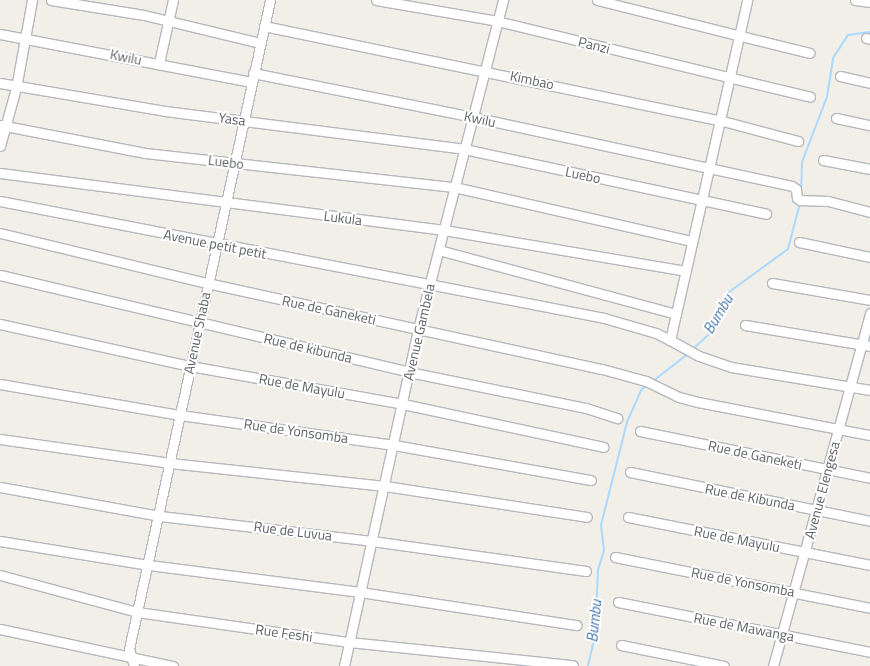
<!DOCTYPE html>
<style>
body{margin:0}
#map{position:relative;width:870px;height:666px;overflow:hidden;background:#f1efe8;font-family:"Titillium Web",sans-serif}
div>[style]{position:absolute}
.stream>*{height:2px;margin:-1px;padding:0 1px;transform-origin:1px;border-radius:1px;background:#aadaff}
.roads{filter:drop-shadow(1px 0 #b5b8bc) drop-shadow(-1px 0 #b5b8bc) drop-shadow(0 1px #b5b8bc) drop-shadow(0 -1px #b5b8bc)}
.minor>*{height:9px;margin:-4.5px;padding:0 4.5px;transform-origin:4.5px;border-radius:4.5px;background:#fff}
span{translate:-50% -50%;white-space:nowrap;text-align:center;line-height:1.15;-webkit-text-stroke:4px #fff;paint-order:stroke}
.street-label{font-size:14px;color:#5f6368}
.water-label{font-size:15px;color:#4174aa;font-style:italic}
</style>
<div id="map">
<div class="stream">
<div style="left:801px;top:193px;width:31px;rotate:-88deg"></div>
<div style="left:802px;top:162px;width:70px;rotate:-69deg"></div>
<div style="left:827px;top:97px;width:39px;rotate:-81deg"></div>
<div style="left:833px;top:58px;width:27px;rotate:-57deg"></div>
<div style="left:848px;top:35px;width:22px;rotate:-8deg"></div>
<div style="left:692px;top:350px;width:25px;rotate:-43deg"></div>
<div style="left:710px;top:333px;width:45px;rotate:-65.1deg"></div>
<div style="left:729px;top:292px;width:73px;rotate:-36.1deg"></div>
<div style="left:788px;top:249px;width:48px;rotate:-75.4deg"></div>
<div style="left:653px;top:381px;width:46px;rotate:-37.9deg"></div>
<div style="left:588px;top:666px;width:31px;rotate:-77deg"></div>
<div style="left:595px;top:636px;width:66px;rotate:-87.4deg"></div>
<div style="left:598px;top:570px;width:21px;rotate:-73deg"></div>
<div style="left:604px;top:550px;width:25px;rotate:-97deg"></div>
<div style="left:601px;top:525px;width:106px;rotate:-75.8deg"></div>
<div style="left:627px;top:422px;width:36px;rotate:-66deg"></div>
<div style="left:642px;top:389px;width:7px;rotate:-34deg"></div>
</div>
<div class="roads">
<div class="minor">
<div style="left:51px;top:0;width:94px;rotate:9.2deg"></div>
<div style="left:144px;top:15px;width:119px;rotate:13.6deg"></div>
<div style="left:376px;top:0;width:123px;rotate:9.8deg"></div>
<div style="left:497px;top:21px;width:322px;rotate:13.6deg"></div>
<div style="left:597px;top:0;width:219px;rotate:14deg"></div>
<div style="left:855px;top:0;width:15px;rotate:8deg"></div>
<div style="left:264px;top:26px;width:465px;rotate:11.7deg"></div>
<div style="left:719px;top:120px;width:82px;rotate:14.9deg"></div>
<div style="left:0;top:34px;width:256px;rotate:10.8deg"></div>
<div style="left:866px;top:38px;width:4px;rotate:14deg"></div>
<div style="left:159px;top:63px;width:65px;rotate:-77.5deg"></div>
<div style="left:253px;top:73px;width:224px;rotate:11.3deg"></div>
<div style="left:473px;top:117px;width:326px;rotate:12.2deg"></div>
<div style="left:792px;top:186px;width:5px;rotate:37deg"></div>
<div style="left:796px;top:189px;width:9px;rotate:84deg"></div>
<div style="left:797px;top:198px;width:4px;rotate:34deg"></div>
<div style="left:800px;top:200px;width:28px;rotate:2deg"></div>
<div style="left:828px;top:201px;width:43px;rotate:14.7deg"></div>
<div style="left:840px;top:76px;width:31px;rotate:13deg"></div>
<div style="left:0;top:83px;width:167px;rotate:9.6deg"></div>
<div style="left:165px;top:111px;width:301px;rotate:7.2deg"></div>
<div style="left:464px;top:149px;width:309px;rotate:12.1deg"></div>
<div style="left:836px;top:118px;width:35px;rotate:12deg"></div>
<div style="left:0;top:125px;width:148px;rotate:10.9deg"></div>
<div style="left:145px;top:153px;width:311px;rotate:6.3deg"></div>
<div style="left:454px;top:187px;width:244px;rotate:12.8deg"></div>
<div style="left:0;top:146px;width:60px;rotate:-74.6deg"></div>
<div style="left:16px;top:88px;width:89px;rotate:-79.7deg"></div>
<div style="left:823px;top:160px;width:48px;rotate:10.8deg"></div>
<div style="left:0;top:173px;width:448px;rotate:7.3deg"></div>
<div style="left:444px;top:230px;width:245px;rotate:9.6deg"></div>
<div style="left:0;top:201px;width:615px;rotate:10.96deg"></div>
<div style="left:604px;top:318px;width:54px;rotate:16.1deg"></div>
<div style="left:656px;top:333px;width:16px;rotate:27deg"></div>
<div style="left:670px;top:340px;width:349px;rotate:-77.2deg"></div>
<div style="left:0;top:233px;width:213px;rotate:13.6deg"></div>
<div style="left:207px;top:283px;width:404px;rotate:12.3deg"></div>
<div style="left:602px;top:369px;width:46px;rotate:15.3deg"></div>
<div style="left:646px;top:381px;width:37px;rotate:26deg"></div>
<div style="left:679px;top:397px;width:20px;rotate:15deg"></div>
<div style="left:698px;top:402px;width:175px;rotate:10.9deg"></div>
<div style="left:799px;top:242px;width:73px;rotate:11.9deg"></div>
<div style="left:439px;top:250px;width:245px;rotate:15.1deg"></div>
<div style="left:0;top:275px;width:420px;rotate:13.3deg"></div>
<div style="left:409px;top:372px;width:181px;rotate:11.5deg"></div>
<div style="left:586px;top:408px;width:33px;rotate:18deg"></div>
<div style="left:772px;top:283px;width:99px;rotate:9.8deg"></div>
<div style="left:0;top:324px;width:195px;rotate:12.5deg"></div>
<div style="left:190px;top:366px;width:216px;rotate:10.1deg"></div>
<div style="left:403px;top:404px;width:205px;rotate:12.1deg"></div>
<div style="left:745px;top:325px;width:127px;rotate:9.5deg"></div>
<div style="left:670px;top:340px;width:33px;rotate:29deg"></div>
<div style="left:699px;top:356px;width:34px;rotate:19deg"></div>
<div style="left:731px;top:367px;width:141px;rotate:9.4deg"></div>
<div style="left:0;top:384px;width:183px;rotate:9.8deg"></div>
<div style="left:180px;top:415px;width:216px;rotate:8deg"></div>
<div style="left:394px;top:445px;width:200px;rotate:10.1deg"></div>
<div style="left:640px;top:431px;width:235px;rotate:11.5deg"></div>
<div style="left:0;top:439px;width:172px;rotate:8deg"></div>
<div style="left:170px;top:463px;width:216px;rotate:6.1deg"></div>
<div style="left:385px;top:486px;width:204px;rotate:8.7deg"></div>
<div style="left:630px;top:472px;width:245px;rotate:11.5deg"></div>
<div style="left:0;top:487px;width:163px;rotate:10.3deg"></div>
<div style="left:160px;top:516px;width:213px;rotate:6.7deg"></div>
<div style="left:372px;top:541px;width:216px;rotate:8deg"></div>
<div style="left:628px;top:517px;width:247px;rotate:11.2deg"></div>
<div style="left:0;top:541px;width:151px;rotate:9.2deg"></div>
<div style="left:149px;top:565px;width:213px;rotate:7.3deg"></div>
<div style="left:360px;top:592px;width:219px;rotate:8.7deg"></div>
<div style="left:615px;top:557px;width:260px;rotate:11.3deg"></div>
<div style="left:0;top:575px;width:142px;rotate:15.1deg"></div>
<div style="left:137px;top:612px;width:214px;rotate:8.1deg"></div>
<div style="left:349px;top:642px;width:225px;rotate:5.9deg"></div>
<div style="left:618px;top:602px;width:257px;rotate:11.2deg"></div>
<div style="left:0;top:629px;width:177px;rotate:12.1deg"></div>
<div style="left:621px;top:645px;width:105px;rotate:11.5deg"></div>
<div style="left:134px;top:666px;width:18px;rotate:-106deg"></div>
<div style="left:129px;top:649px;width:664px;rotate:-77.74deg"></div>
<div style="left:344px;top:666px;width:345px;rotate:-77.6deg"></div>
<div style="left:418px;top:329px;width:340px;rotate:-75.5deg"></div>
<div style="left:773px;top:666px;width:366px;rotate:-74.6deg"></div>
</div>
</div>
<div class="street-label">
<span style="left:594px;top:45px;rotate:14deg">Panzi</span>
<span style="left:126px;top:57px;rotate:11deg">Kwilu</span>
<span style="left:532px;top:80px;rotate:12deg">Kimbao</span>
<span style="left:232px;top:119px;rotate:7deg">Yasa</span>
<span style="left:480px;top:119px;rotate:12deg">Kwilu</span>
<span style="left:226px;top:162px;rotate:7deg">Luebo</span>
<span style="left:583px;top:175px;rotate:12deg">Luebo</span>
<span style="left:343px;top:218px;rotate:7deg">Lukula</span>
<span style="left:215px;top:244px;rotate:11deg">Avenue petit petit</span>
<span style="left:329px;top:310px;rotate:12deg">Rue de Ganeketi</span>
<span style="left:419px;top:332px;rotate:-77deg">Avenue Gambela</span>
<span style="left:197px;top:333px;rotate:-78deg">Avenue Shaba</span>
<span style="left:308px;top:348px;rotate:13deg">Rue de kibunda</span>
<span style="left:302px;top:386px;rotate:10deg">Rue de Mayulu</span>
<span style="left:296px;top:431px;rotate:8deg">Rue de Yonsomba</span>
<span style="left:755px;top:455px;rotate:12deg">Rue de Ganeketi</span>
<span style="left:822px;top:490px;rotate:-75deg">Avenue Elengesa</span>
<span style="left:750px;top:497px;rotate:11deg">Rue de Kibunda</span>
<span style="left:293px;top:531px;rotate:7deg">Rue de Luvua</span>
<span style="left:737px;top:539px;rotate:11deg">Rue de Mayulu</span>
<span style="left:743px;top:582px;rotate:11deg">Rue de Yonsomba</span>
<span style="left:744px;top:627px;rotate:11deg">Rue de Mawanga</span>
<span style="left:284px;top:633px;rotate:8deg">Rue Feshi</span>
</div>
<div class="water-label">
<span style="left:718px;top:314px;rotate:-59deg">Bumbu</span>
<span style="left:594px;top:621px;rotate:-84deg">Bumbu</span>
</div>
</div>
